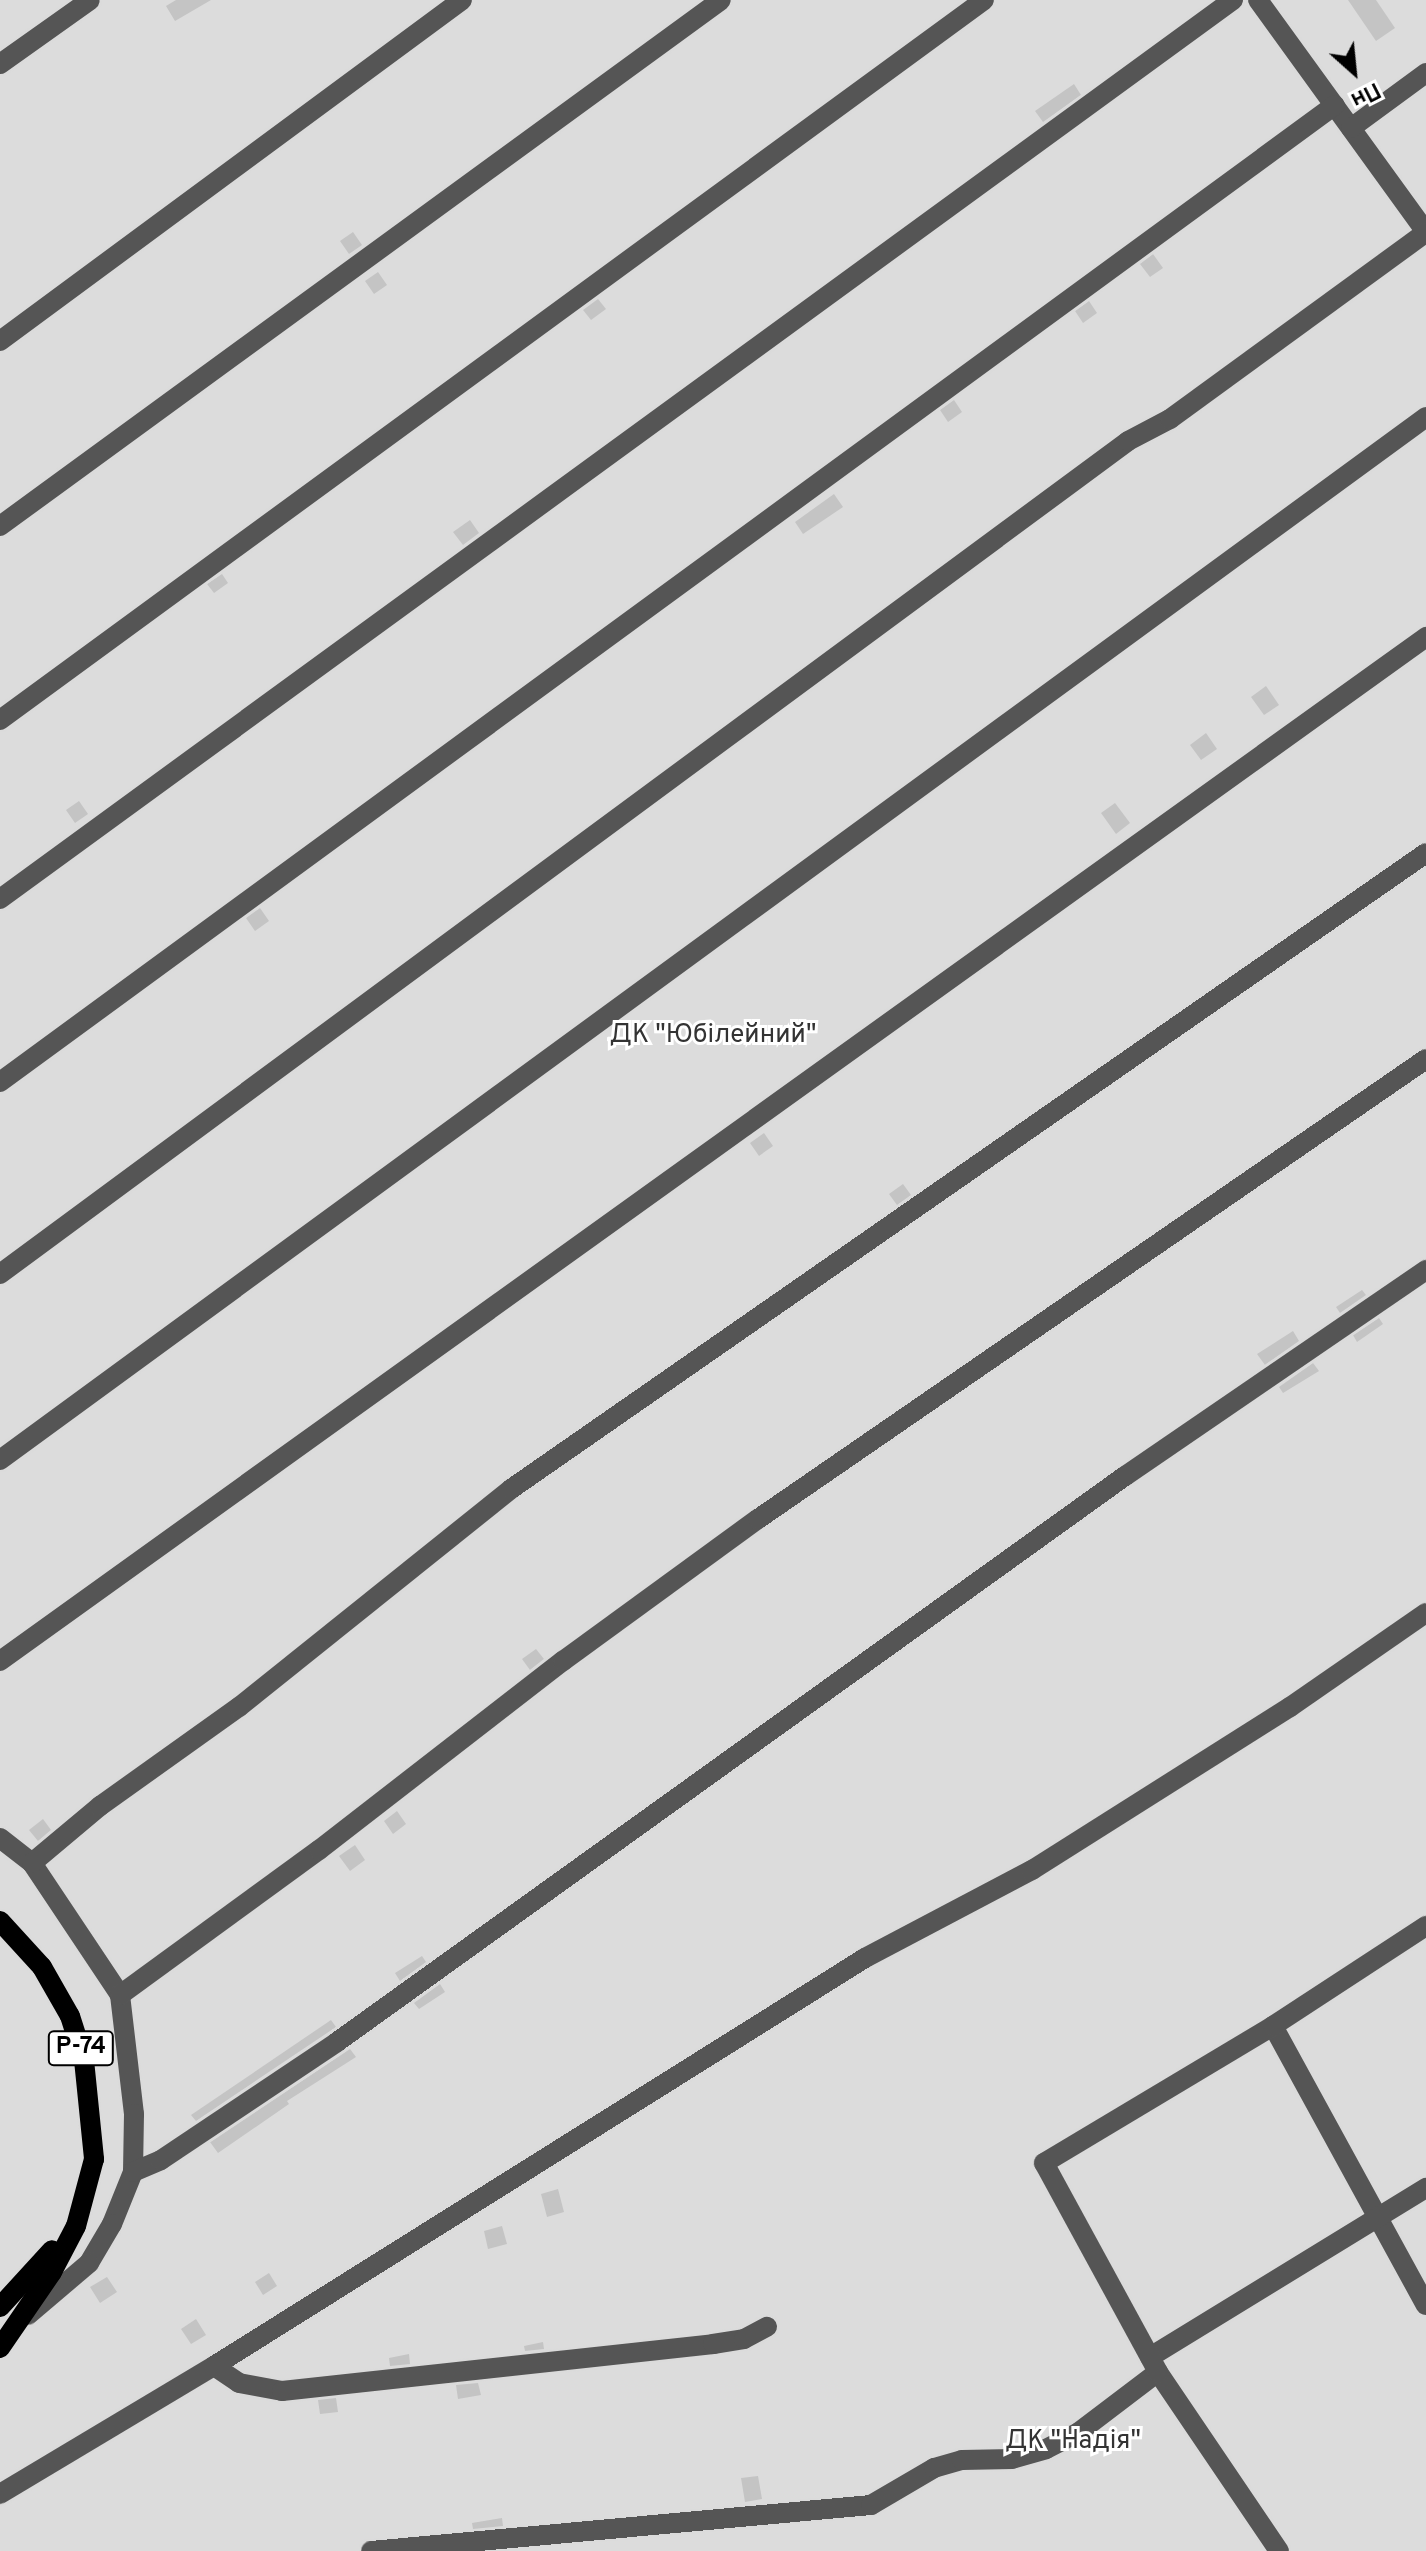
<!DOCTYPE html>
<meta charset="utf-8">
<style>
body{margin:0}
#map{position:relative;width:1426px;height:2551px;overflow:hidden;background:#fff;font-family:Overpass,sans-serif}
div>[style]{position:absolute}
.green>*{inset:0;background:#dcdcdc}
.building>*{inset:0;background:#c4c4c4}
.roads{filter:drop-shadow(2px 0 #dbdbdb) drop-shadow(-2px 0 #dbdbdb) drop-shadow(0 2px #dbdbdb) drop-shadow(0 -2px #dbdbdb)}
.minor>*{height:20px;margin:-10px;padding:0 10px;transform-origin:10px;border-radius:10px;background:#555}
.major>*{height:20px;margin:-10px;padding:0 10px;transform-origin:10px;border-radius:10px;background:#000}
span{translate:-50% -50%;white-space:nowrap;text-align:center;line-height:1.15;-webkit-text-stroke:6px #fff;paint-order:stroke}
.shield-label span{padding:2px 6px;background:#fff;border:2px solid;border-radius:6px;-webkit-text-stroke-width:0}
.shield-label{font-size:24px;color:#000;font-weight:700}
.park-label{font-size:26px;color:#333}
.north{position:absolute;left:1314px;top:32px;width:80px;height:80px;-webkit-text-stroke:6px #fff;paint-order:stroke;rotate:153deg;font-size:22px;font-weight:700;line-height:32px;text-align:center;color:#000}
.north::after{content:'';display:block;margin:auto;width:28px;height:36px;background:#000;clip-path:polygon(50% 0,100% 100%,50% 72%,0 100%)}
</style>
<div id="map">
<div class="green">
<div style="clip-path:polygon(0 0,1426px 0,1426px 2551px,0 2551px)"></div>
</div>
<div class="building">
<div style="clip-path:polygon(176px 0,211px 0,175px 21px,166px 6px)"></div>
<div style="clip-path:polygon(1348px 0,1376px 0,1395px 28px,1376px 41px)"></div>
<div style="clip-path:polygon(1074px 84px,1081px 95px,1043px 122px,1035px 111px)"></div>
<div style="clip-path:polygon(353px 232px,362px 245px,349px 254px,340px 241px)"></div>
<div style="clip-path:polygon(1153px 254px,1163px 268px,1150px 277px,1140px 264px)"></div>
<div style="clip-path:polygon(378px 272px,387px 285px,374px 294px,365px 281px)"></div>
<div style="clip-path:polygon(598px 299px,606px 309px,591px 320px,583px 310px)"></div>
<div style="clip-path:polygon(1089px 301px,1097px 313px,1083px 323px,1075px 311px)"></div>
<div style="clip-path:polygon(954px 400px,962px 412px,948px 422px,940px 410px)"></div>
<div style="clip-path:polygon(834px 494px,843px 507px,803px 534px,795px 522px)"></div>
<div style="clip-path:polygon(470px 520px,479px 533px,463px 545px,453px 532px)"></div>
<div style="clip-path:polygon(222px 574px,228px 583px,214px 593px,207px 584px)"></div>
<div style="clip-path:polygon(1266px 686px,1279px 705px,1264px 715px,1251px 697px)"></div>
<div style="clip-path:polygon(1206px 733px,1217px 749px,1201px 760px,1190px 745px)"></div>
<div style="clip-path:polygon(79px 801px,88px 814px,75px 823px,66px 810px)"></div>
<div style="clip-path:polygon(1115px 803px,1130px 823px,1116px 834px,1101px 813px)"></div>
<div style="clip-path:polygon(260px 908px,269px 921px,255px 931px,246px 918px)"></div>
<div style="clip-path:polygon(764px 1133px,773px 1146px,759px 1156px,750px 1143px)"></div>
<div style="clip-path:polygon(903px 1184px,911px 1195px,897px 1205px,889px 1194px)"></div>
<div style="clip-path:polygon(1362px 1290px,1366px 1295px,1340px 1313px,1336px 1307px)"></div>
<div style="clip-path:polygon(1379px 1318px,1383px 1324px,1357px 1342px,1353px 1335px)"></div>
<div style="clip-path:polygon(1293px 1331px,1299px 1341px,1265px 1365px,1257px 1354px)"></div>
<div style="clip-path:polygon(1313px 1363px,1319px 1371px,1283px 1393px,1279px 1387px)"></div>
<div style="clip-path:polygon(536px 1649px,544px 1659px,530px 1670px,522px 1659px)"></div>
<div style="clip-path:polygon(397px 1811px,406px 1824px,393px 1834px,384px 1821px)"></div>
<div style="clip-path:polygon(43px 1819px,51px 1830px,38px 1841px,29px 1830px)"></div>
<div style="clip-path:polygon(355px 1845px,365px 1860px,350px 1871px,339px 1856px)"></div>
<div style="clip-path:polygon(422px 1956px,426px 1962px,400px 1981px,395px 1973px)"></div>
<div style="clip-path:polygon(440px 1984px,445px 1992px,419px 2009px,414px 2003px)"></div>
<div style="clip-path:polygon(331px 2020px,336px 2027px,196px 2121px,191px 2115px)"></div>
<div style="clip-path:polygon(350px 2049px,356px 2057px,287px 2101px,289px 2104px,218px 2153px,210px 2142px)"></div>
<div style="clip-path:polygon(558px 2189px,564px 2212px,547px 2217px,541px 2194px)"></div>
<div style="clip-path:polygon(502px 2226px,507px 2244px,488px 2249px,484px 2231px)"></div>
<div style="clip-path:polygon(269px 2273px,277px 2286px,263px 2295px,255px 2282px)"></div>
<div style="clip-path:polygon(107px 2277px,117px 2292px,100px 2303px,90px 2287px)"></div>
<div style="clip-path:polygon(196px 2319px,206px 2335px,191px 2344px,181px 2329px)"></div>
<div style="clip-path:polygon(543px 2342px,544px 2349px,525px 2351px,524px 2346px)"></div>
<div style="clip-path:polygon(409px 2354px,410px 2364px,390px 2366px,389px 2358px)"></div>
<div style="clip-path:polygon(478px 2383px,481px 2395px,458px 2399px,456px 2385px)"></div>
<div style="clip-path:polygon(336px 2398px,338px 2412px,320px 2414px,318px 2400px)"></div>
<div style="clip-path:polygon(758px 2476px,762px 2499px,745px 2502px,741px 2478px)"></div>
<div style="clip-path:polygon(502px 2518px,503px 2526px,473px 2529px,472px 2523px)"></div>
</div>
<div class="roads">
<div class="minor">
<div style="left:1258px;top:0;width:286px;rotate:54.1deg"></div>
<div style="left:0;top:64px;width:110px;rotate:-35.4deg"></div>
<div style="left:1351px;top:128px;width:93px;rotate:-36.3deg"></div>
<div style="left:0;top:341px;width:574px;rotate:-36.43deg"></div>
<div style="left:0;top:526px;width:892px;rotate:-36.11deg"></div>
<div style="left:0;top:720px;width:1219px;rotate:-36.19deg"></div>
<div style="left:0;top:899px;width:1526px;rotate:-36.1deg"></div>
<div style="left:0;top:1082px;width:1654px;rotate:-36.2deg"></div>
<div style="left:0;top:1274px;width:1402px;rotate:-36.44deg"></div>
<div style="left:1128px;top:441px;width:47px;rotate:-27.6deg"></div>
<div style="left:1170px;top:419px;width:317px;rotate:-36.1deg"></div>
<div style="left:0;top:1460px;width:1767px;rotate:-36.18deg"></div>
<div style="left:0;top:1661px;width:1756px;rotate:-35.68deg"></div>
<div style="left:0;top:1838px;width:41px;rotate:38deg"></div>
<div style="left:32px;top:1863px;width:159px;rotate:56.3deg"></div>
<div style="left:120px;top:1995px;width:120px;rotate:83.3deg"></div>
<div style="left:134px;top:2114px;width:58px;rotate:91deg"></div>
<div style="left:133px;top:2172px;width:56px;rotate:112deg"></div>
<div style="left:112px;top:2224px;width:45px;rotate:120.5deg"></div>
<div style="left:89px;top:2263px;width:80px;rotate:139.6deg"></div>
<div style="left:32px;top:1863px;width:89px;rotate:-40deg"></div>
<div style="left:100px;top:1806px;width:171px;rotate:-35.5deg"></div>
<div style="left:239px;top:1707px;width:349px;rotate:-38.7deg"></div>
<div style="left:511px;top:1489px;width:1114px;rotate:-34.8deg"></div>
<div style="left:120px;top:1995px;width:246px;rotate:-36.1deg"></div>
<div style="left:319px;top:1850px;width:309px;rotate:-37.8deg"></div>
<div style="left:563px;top:1661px;width:241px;rotate:-36.1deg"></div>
<div style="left:758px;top:1519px;width:811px;rotate:-34.55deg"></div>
<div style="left:1273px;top:2026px;width:318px;rotate:61.3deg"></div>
<div style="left:133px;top:2172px;width:30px;rotate:-23deg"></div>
<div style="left:161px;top:2160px;width:212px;rotate:-33.8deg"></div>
<div style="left:337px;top:2042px;width:970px;rotate:-35.69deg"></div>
<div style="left:1125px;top:1476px;width:365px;rotate:-34.4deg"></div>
<div style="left:1150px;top:2357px;width:324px;rotate:-31.5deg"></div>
<div style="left:214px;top:2366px;width:30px;rotate:34deg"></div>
<div style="left:239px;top:2383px;width:44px;rotate:10.5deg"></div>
<div style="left:282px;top:2391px;width:434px;rotate:-6.2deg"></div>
<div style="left:713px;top:2344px;width:31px;rotate:-9deg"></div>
<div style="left:744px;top:2339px;width:26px;rotate:-28deg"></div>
<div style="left:0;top:2494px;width:249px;rotate:-30.9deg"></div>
<div style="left:214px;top:2366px;width:768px;rotate:-32.08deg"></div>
<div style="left:865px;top:1958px;width:189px;rotate:-27.8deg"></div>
<div style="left:1032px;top:1870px;width:305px;rotate:-32.3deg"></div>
<div style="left:1290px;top:1707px;width:165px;rotate:-34.7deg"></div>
<div style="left:371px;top:2551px;width:502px;rotate:-5.26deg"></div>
<div style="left:871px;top:2505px;width:73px;rotate:-30.4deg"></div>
<div style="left:934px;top:2468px;width:29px;rotate:-16deg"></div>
<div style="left:962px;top:2460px;width:50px;rotate:-1.1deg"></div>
<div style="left:1012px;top:2459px;width:35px;rotate:-16deg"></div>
<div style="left:1046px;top:2449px;width:37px;rotate:-27deg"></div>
<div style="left:1079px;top:2432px;width:99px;rotate:-37.2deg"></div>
<div style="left:1279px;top:2551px;width:216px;rotate:-124.1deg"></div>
<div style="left:1158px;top:2372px;width:238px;rotate:-118.6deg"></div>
<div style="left:1044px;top:2163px;width:267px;rotate:-30.9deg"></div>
<div style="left:1273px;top:2026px;width:183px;rotate:-33.2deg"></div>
</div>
<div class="major">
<div style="left:0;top:1921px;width:62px;rotate:47.6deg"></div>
<div style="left:42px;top:1967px;width:56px;rotate:60.3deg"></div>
<div style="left:70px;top:2016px;width:46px;rotate:72.3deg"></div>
<div style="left:84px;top:2060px;width:100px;rotate:84.2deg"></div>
<div style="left:94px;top:2159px;width:69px;rotate:105deg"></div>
<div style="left:76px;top:2226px;width:52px;rotate:117.6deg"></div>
<div style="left:52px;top:2272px;width:92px;rotate:124.4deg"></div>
<div style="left:0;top:2307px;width:77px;rotate:-47.6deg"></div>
</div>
</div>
<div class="shield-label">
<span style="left:81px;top:2048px">Р-74</span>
</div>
<div class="park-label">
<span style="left:713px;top:1036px">ДК "Юбілейний"</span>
<span style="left:1073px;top:2442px">ДК "Надія"</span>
</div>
<div class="north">Пн</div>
</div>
